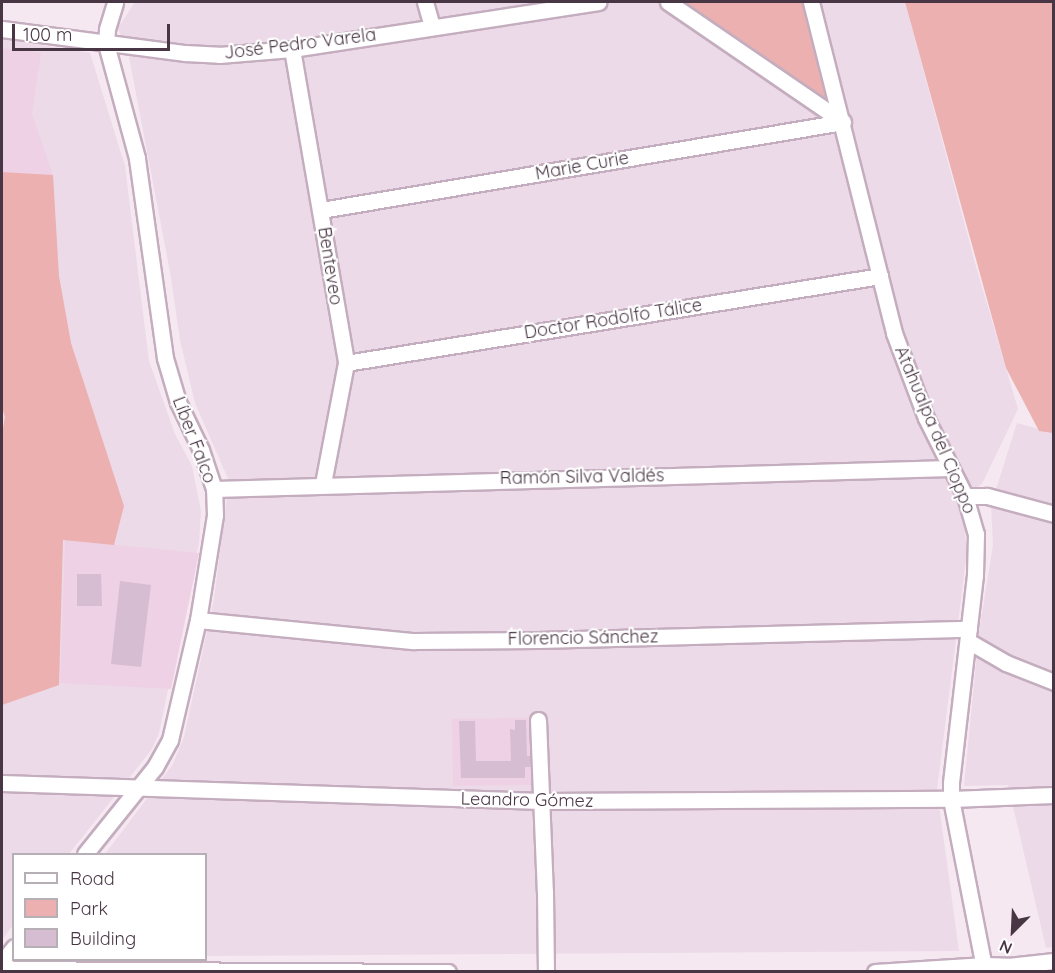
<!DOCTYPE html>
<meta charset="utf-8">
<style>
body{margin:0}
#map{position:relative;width:1055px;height:973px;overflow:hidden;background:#f5e8f1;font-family:Quicksand,sans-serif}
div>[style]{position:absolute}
.residential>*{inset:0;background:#eddae8}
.education>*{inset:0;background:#efd1e6}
.green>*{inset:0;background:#ebb0af}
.building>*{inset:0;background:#d7bdd2}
.roads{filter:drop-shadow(2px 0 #c4adbe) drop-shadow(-2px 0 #c4adbe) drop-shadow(0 2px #c4adbe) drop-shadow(0 -2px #c4adbe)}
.minor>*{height:15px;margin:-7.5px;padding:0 7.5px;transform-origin:7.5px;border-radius:7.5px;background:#fff}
span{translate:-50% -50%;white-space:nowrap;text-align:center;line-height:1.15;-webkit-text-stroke:4.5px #fff;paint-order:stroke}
.street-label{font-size:18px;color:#493645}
.frame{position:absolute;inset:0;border:3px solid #493645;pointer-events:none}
.legend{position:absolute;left:12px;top:853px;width:195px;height:108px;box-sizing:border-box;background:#fff;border:2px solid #b6afb5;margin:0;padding:8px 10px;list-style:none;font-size:18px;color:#493645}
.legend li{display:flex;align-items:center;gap:12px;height:30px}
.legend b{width:30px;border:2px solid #b6afb5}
.north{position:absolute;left:983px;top:901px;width:60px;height:60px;-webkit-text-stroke:4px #fff;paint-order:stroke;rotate:204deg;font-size:16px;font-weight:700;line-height:24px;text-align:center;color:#493645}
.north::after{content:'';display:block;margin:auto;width:21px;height:27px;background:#493645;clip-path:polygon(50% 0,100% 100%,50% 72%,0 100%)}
.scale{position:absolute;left:12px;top:24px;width:158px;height:27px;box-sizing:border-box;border:3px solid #493645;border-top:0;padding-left:8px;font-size:18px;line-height:21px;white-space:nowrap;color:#493645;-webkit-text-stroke:4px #fff;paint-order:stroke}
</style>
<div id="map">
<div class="residential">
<div style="clip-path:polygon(135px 2px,905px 2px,977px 270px,1018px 409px,982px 484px,962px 497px,967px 552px,937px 790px,959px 951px,206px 956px,206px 854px,105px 854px,173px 764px,184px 737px,214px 599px,229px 481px,195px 403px,180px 340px,170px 272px,129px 57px,118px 28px)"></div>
<div style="clip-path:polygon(2px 39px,90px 53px,125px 166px,149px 361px,175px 434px,192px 466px,201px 511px,199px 543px,159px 733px,152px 749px,69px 854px,14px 854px,13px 925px,2px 940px)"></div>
<div style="clip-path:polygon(1017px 423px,1053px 433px,1053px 947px,1046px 948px,1008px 785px,964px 786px,979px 632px,993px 545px,991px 505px)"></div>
</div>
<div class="education">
<div style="clip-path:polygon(2px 48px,41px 53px,32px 114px,53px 175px,2px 172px)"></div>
<div style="clip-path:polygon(65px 540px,199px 553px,171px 689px,60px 683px)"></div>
<div style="clip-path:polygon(533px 718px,534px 785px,453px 786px,452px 719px)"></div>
</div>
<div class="green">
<div style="clip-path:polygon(683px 2px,802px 2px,831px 102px,776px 69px)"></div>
<div style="clip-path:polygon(905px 2px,1053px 2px,1053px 433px,1039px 431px,1006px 368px)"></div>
<div style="clip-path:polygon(2px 172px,53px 175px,59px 276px,71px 343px,124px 506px,114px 545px,63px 540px,59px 685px,2px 705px,2px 434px,5px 417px,2px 407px)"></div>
</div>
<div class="building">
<div style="clip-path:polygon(77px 574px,101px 574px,102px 606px,77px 606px)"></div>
<div style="clip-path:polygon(120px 581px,151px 585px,141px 667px,111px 664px)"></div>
<div style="clip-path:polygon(515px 720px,526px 720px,527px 756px,530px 756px,530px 767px,525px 767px,525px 778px,461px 778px,459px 721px,475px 721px,476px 761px,511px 761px,510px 729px,515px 730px)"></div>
</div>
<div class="roads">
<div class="minor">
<div style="left:425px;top:2px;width:26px;rotate:74deg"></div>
<div style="left:668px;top:2px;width:212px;rotate:34.4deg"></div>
<div style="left:811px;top:2px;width:341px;rotate:75.9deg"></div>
<div style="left:894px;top:333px;width:91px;rotate:69.4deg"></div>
<div style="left:926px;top:418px;width:87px;rotate:63.4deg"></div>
<div style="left:965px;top:496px;width:40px;rotate:74deg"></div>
<div style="left:976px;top:534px;width:41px;rotate:91.4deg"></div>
<div style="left:975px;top:575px;width:210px;rotate:96.6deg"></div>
<div style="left:951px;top:784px;width:15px;rotate:90deg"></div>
<div style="left:951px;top:799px;width:176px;rotate:78.9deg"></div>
<div style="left:2px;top:29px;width:185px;rotate:7.5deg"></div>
<div style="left:185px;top:53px;width:34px;rotate:3deg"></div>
<div style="left:219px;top:55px;width:73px;rotate:-4.7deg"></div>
<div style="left:292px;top:49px;width:310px;rotate:-8.7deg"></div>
<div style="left:292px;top:49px;width:319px;rotate:80.2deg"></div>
<div style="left:346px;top:363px;width:123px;rotate:100.8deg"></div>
<div style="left:321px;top:210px;width:529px;rotate:-9.57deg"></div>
<div style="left:346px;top:363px;width:541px;rotate:-9.25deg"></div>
<div style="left:214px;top:489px;width:736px;rotate:-1.63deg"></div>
<div style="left:965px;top:496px;width:22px"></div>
<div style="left:987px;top:496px;width:69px;rotate:15deg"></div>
<div style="left:198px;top:620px;width:217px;rotate:5.6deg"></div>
<div style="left:414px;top:641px;width:124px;rotate:-0.5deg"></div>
<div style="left:538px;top:640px;width:431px;rotate:-1.5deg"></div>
<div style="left:968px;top:641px;width:44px;rotate:30.1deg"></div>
<div style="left:1006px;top:663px;width:52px;rotate:21.6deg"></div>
<div style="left:538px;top:720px;width:172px;rotate:87.7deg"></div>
<div style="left:545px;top:892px;width:80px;rotate:89.3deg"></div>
<div style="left:2px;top:783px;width:540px;rotate:1.91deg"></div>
<div style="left:542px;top:801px;width:409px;rotate:-0.3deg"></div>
<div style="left:951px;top:799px;width:103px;rotate:-2.2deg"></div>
<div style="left:85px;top:854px;width:112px;rotate:-51.2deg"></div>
<div style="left:155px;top:767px;width:31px;rotate:-61deg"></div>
<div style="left:170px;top:740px;width:123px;rotate:-76.9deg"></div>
<div style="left:198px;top:620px;width:106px;rotate:-80.8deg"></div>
<div style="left:215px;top:515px;width:26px;rotate:-92deg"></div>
<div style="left:214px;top:489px;width:41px;rotate:-108.4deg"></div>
<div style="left:201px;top:450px;width:53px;rotate:-115.6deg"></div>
<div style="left:178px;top:402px;width:46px;rotate:-106.5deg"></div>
<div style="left:165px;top:358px;width:202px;rotate:-98deg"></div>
<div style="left:137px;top:158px;width:118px;rotate:-105.2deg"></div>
<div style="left:106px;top:44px;width:15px;rotate:-86deg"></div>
<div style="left:107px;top:29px;width:28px;rotate:-73deg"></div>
<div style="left:2px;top:962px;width:19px;rotate:-51deg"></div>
<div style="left:2px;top:969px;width:446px;rotate:0.4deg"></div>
<div style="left:875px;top:972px;width:110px;rotate:-3.6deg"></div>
<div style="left:985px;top:965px;width:23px;rotate:2deg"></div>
<div style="left:1008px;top:966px;width:46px;rotate:-6.2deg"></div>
</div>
</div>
<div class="street-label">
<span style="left:300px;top:44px;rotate:-7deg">José Pedro Varela</span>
<span style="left:582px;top:166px;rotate:-10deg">Marie Curie</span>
<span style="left:330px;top:266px;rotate:81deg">Benteveo</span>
<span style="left:613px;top:319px;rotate:-9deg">Doctor Rodolfo Tálice</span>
<span style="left:935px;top:430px;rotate:67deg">Atahualpa del Cioppo</span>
<span style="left:194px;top:440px;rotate:69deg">Líber Falco</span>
<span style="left:582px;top:477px;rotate:-1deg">Ramón Silva Valdés</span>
<span style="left:583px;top:638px;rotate:-1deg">Florencio Sánchez</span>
<span style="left:527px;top:800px;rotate:1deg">Leandro Gómez</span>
</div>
<div class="frame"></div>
<ul class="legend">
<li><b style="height:8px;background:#fff"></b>Road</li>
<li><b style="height:16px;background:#ebb0af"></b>Park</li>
<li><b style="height:16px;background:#d7bdd2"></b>Building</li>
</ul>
<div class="north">N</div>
<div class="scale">100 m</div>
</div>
